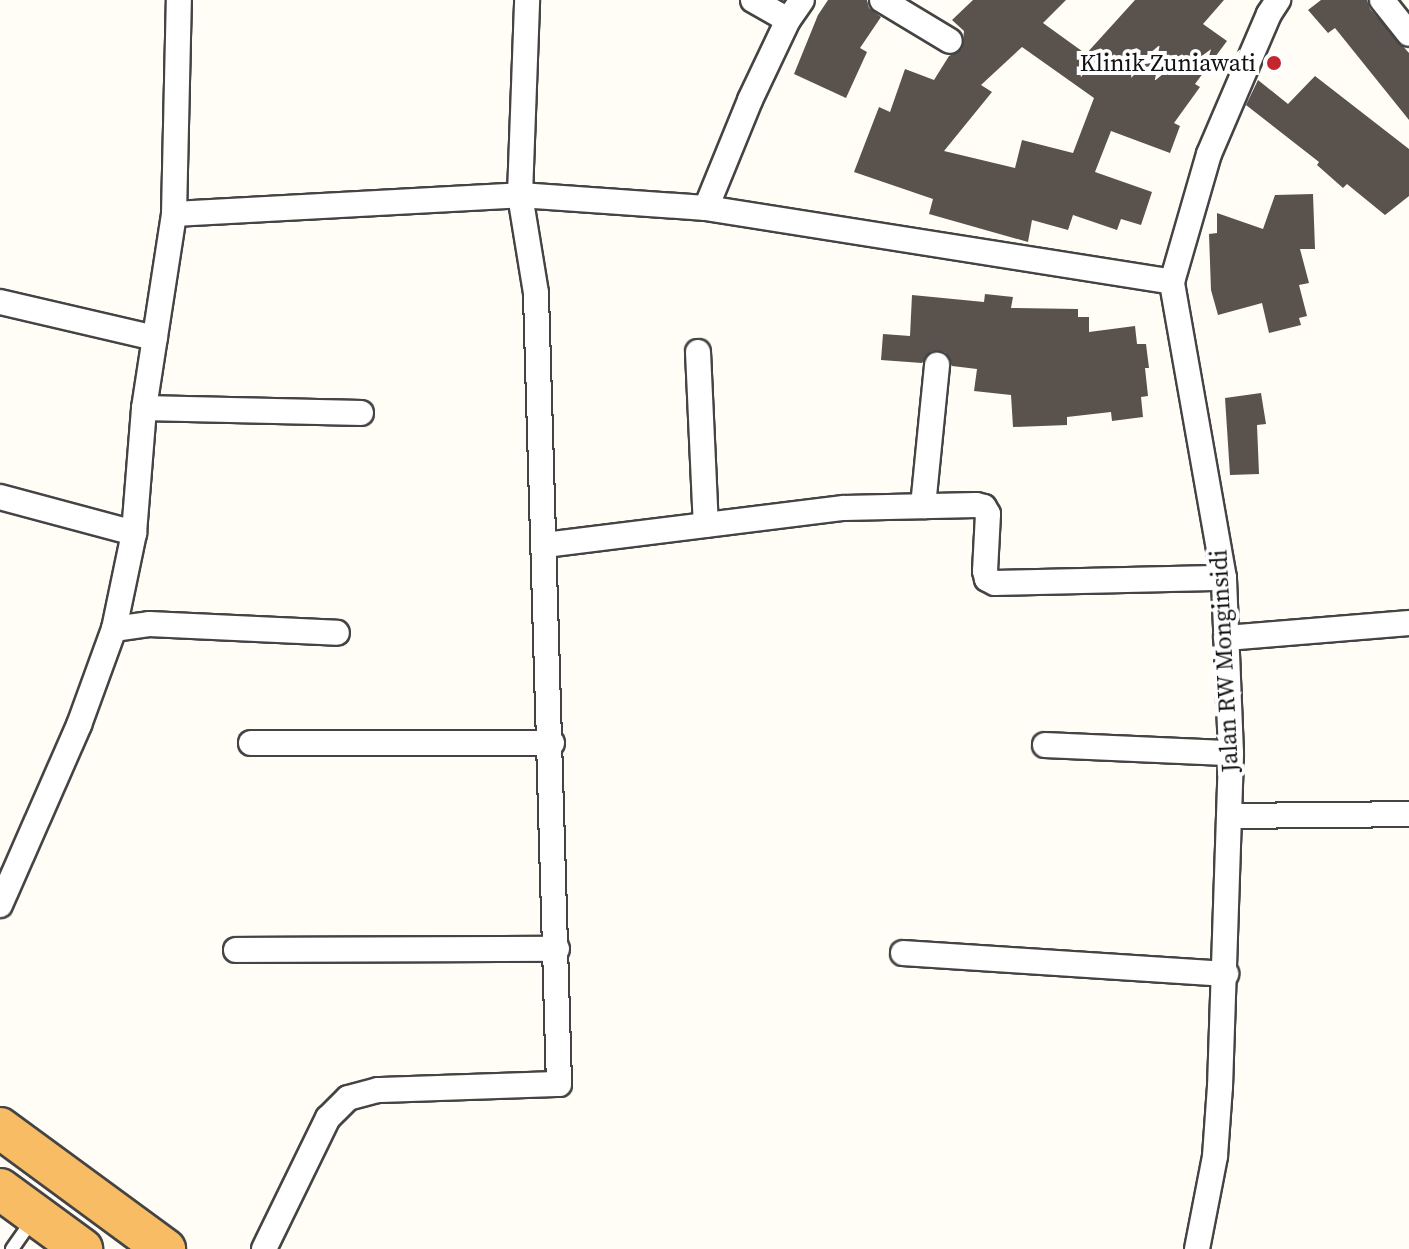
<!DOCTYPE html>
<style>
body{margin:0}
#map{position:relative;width:1409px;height:1249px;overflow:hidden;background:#fffdf5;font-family:"Source Serif 4",serif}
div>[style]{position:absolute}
.building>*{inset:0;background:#5a524d}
.roads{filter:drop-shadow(2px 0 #444) drop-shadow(-2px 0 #444) drop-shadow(0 2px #444) drop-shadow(0 -2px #444)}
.service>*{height:12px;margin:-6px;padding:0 6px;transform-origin:6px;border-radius:6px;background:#fff}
.minor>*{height:24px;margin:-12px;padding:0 12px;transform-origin:12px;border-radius:12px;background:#fff}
.trunk>*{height:40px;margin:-20px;padding:0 20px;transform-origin:20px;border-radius:20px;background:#f7bc64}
.dots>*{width:22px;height:22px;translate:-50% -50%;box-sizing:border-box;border:4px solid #fff;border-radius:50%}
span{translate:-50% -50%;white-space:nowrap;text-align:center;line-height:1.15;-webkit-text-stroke:8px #fff;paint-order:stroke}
.poi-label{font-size:24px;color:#111}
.right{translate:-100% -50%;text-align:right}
.street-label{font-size:24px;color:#111}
</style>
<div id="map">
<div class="building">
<div style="clip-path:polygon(828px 0,867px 0,869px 8px,881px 17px,860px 48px,867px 52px,846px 98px,794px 74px,818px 15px)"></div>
<div style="clip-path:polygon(evenodd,973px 0,1066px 0,1043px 23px,1086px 54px,1135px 0,1224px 0,1203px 24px,1227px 41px,1195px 84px,1200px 87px,1174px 123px,1180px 126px,1170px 153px,1111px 131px,1095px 172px,1152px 192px,1141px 225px,1121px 219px,1117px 230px,1073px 215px,1068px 230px,1032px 220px,1028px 242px,929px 214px,933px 199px,854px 172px,879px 107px,890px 112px,905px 69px,934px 80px,949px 56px,962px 49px,964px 31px,952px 20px,973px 0,1022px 47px,1094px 98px,1073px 153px,1022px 140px,1015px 168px,944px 151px,992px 92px,981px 85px,1022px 47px)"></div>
<div style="clip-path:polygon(1321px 0,1367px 0,1370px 9px,1409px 53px,1409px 120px,1335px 28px,1328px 33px,1308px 10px)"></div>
<div style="clip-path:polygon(1315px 76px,1409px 149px,1409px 196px,1385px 215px,1347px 184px,1343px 188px,1317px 165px,1319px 162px,1246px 105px,1258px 80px,1288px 104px)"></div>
<div style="clip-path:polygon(1313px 194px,1315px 249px,1300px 249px,1309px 283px,1299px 285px,1307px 316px,1299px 318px,1301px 325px,1269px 333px,1262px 303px,1218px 315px,1211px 290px,1209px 234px,1217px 233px,1217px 213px,1263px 229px,1275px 195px)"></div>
<div style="clip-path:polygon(985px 294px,1013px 297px,1011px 308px,1078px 309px,1078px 317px,1089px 317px,1089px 332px,1135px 326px,1137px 344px,1146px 344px,1149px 368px,1145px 368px,1148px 396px,1141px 397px,1143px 417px,1112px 421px,1111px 412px,1067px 417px,1067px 425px,1013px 427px,1011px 395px,974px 391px,977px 369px,952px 366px,945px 352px,932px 351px,922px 363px,881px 360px,883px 334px,910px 336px,912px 295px,984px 302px)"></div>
<div style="clip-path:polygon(1261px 393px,1266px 424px,1257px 425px,1259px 474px,1230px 475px,1225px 398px)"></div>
</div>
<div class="roads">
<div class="service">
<div style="left:12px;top:1249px;width:38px;rotate:-55deg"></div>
</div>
<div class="minor">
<div style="left:753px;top:0;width:40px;rotate:29.7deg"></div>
<div style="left:882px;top:0;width:79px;rotate:31.1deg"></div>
<div style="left:1382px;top:0;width:43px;rotate:51.5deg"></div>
<div style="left:706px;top:208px;width:117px;rotate:-67.8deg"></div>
<div style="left:750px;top:100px;width:89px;rotate:-64.6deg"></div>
<div style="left:788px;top:20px;width:24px;rotate:-55deg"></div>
<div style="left:174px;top:214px;width:347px;rotate:-3.1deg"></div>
<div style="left:520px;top:195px;width:186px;rotate:4deg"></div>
<div style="left:706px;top:208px;width:472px;rotate:9deg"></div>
<div style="left:0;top:302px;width:159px;rotate:13.1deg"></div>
<div style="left:698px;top:352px;width:173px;rotate:87.4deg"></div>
<div style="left:144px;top:408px;width:217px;rotate:1.3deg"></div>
<div style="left:0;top:497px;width:139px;rotate:15deg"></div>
<div style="left:923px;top:506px;width:142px;rotate:-84.3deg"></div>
<div style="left:545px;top:545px;width:301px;rotate:-7.1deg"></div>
<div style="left:844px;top:508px;width:132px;rotate:-1.3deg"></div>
<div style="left:976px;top:505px;width:8px;rotate:14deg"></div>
<div style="left:984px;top:507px;width:8px;rotate:60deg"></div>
<div style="left:988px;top:514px;width:57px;rotate:93deg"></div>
<div style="left:985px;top:571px;width:8px;rotate:76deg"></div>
<div style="left:987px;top:579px;width:9px;rotate:27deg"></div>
<div style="left:995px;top:583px;width:229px;rotate:-1.3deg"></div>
<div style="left:114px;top:629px;width:35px;rotate:-8deg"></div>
<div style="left:149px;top:624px;width:188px;rotate:2.7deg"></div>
<div style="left:1226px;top:638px;width:184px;rotate:-4.7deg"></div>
<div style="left:251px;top:743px;width:301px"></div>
<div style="left:1045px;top:745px;width:186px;rotate:2.5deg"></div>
<div style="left:1229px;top:816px;width:180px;rotate:-0.6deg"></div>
<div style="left:0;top:905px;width:197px;rotate:-66.3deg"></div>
<div style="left:79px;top:725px;width:102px;rotate:-70deg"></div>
<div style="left:114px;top:629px;width:98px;rotate:-78.2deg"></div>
<div style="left:134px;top:533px;width:125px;rotate:-85.4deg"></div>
<div style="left:144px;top:408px;width:196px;rotate:-81.2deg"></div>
<div style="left:174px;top:214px;width:214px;rotate:-88.7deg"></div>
<div style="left:236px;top:950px;width:321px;rotate:-0.2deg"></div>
<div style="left:903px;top:953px;width:324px;rotate:3.7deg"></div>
<div style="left:264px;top:1249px;width:146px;rotate:-64deg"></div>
<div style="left:328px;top:1118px;width:28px;rotate:-45deg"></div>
<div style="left:348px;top:1098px;width:31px;rotate:-15deg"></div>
<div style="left:378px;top:1090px;width:181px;rotate:-1.9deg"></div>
<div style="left:559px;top:1084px;width:791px;rotate:-91.67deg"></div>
<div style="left:536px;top:293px;width:99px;rotate:-99.3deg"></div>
<div style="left:520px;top:195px;width:195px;rotate:-87.9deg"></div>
<div style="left:1197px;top:1249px;width:95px;rotate:-79deg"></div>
<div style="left:1215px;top:1156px;width:69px;rotate:-85.9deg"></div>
<div style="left:1220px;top:1087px;width:334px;rotate:-88.1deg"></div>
<div style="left:1231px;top:753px;width:175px;rotate:-92.3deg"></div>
<div style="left:1224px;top:578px;width:301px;rotate:-100deg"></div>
<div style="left:1172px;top:282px;width:133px;rotate:-73.9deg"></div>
<div style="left:1209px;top:154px;width:152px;rotate:-66.8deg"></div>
<div style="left:1269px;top:14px;width:17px;rotate:-57deg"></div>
</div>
<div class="trunk">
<div style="left:0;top:1128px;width:205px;rotate:36.3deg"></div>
<div style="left:0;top:1189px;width:102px;rotate:36.2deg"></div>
</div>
</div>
<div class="dots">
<div style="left:1274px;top:63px;background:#c4262e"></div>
</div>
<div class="poi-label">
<span class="right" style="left:1256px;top:63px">Klinik Zuniawati</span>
</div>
<div class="street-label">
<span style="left:1224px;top:661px;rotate:-93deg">Jalan RW Monginsidi</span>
</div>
</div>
